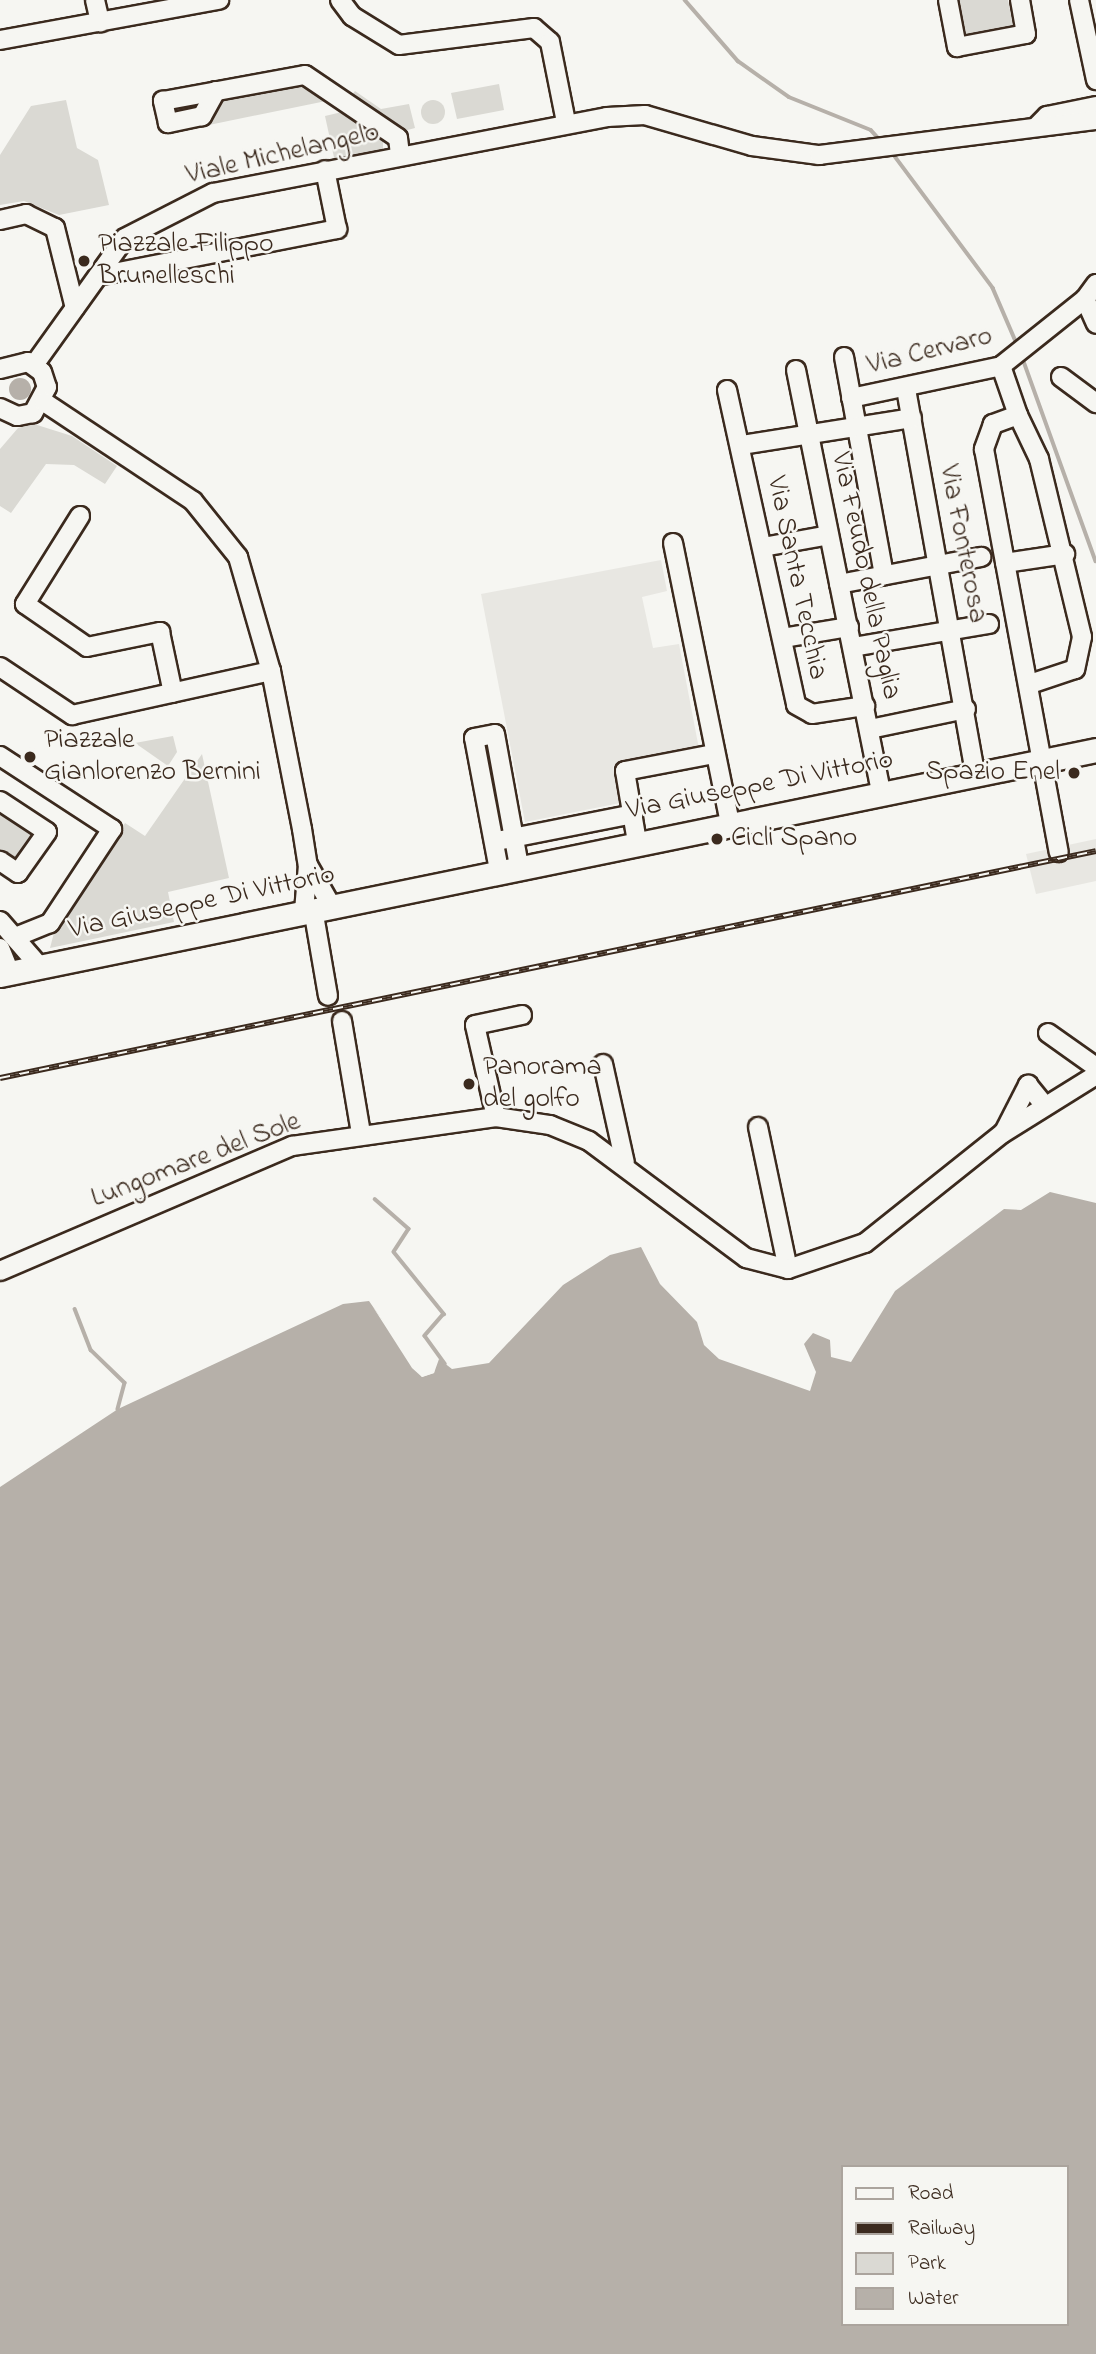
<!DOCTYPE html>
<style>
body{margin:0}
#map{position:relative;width:1096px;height:2354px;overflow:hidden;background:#f6f6f2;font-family:"Indie Flower",sans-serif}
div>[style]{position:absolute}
.built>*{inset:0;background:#e8e7e2}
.green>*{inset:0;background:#dad9d3}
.round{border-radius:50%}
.water>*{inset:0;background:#b6b0a9}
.pier>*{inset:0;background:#f6f6f2}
.stream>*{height:3.5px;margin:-1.75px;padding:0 1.75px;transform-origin:1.75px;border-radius:1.75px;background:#b6b0a9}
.roads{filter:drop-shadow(2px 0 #3b2a1e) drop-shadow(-2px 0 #3b2a1e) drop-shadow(0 2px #3b2a1e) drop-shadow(0 -2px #3b2a1e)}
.minor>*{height:18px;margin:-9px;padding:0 9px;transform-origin:9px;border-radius:9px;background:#f6f6f2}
.major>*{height:23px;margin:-11.5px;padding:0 11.5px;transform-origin:11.5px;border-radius:11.5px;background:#f6f6f2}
.rail>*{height:6px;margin-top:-3px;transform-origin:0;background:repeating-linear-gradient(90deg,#f6f6f2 0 10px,#3b2a1e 0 20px);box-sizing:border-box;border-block:2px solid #3b2a1e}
.dots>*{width:19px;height:19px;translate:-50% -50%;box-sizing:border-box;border:4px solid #f6f6f2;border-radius:50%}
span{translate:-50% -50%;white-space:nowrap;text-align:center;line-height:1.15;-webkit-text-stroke:5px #f6f6f2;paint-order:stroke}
.street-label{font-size:28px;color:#3b2a1e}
.poi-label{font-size:28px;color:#3b2a1e}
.left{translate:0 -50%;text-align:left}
.right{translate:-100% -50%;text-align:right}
.legend{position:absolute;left:841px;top:2165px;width:228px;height:161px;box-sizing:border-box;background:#f6f6f2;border:2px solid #aba49d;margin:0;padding:9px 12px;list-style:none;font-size:21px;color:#3b2a1e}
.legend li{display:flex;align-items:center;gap:14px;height:35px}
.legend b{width:35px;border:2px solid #aba49d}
</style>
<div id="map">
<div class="built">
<div style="clip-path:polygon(661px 560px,667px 591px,642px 597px,653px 648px,679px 644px,699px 749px,613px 766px,620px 803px,525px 822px,481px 594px)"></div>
<div style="clip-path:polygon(1096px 839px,1096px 881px,1036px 894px,1026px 854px)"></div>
</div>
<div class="green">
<div style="clip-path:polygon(959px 0,1008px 0,1013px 25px,966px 34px)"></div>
<div style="clip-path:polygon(304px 81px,331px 100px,204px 126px,221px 98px)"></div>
<div style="clip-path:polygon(499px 84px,504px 110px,457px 119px,451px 93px)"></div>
<div style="clip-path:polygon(355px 91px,381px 109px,409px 104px,415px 128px,400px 132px,350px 98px)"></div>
<div class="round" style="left:421px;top:100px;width:24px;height:24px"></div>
<div style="clip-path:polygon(66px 100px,77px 148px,98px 160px,109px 205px,59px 215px,24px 201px,0 205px,0 155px,31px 106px)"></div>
<div style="clip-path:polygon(342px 112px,383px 136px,383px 153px,335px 162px,325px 116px)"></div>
<div style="clip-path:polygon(34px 424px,72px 436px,117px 466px,105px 484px,74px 465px,46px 464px,11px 513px,0 506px,0 449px,18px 428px)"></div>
<div style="clip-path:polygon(173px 736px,177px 752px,168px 766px,135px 743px)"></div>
<div style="clip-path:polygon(202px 754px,229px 878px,168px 892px,174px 922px,50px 948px,55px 929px,125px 823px,145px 836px)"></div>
<div style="clip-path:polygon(0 811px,33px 834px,14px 862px,0 853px)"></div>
</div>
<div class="water">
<div class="round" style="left:9px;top:378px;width:22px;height:22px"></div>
<div style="clip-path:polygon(evenodd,1050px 1192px,1096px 1203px,1096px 2354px,0 2354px,0 1487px,118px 1409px,343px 1304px,369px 1301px,422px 1377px,434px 1373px,439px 1359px,452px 1369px,489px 1363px,563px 1285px,610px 1255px,641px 1247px,660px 1284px,697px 1322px,704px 1345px,719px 1359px,810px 1391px,816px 1372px,804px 1344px,813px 1333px,830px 1340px,831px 1357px,851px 1362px,895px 1291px,1004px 1209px,1021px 1210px,1050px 1192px,842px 2167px,1066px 2167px,1066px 2324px,842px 2324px,842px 2167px)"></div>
</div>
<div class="pier">
<div style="clip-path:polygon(373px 1307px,423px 1373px,432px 1371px,437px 1356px,434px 1373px,422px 1377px,412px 1368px)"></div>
</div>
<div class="stream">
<div style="left:685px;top:0;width:81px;rotate:49deg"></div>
<div style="left:738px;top:61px;width:62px;rotate:35.2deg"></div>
<div style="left:789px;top:97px;width:88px;rotate:21.9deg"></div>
<div style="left:871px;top:130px;width:15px;rotate:48deg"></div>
<div style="left:891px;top:151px;width:171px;rotate:53.3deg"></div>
<div style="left:993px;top:288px;width:63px;rotate:66.7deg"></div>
<div style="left:1022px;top:356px;width:218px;rotate:70.2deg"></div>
<div style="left:375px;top:1199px;width:45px;rotate:41.4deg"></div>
<div style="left:409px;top:1229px;width:27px;rotate:123deg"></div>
<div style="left:394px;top:1252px;width:80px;rotate:51.1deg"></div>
<div style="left:444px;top:1314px;width:29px;rotate:131deg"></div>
<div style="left:425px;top:1336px;width:34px;rotate:54deg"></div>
<div style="left:75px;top:1309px;width:44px;rotate:68.7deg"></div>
<div style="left:91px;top:1350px;width:47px;rotate:44.1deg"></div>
<div style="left:125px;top:1383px;width:27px;rotate:105deg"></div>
</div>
<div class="roads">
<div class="minor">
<div style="left:95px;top:0;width:23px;rotate:77deg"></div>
<div style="left:340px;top:0;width:20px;rotate:53deg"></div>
<div style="left:352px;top:16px;width:55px;rotate:31.7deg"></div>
<div style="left:399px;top:45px;width:136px;rotate:-7.2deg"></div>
<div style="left:534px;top:28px;width:21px;rotate:41deg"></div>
<div style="left:550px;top:42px;width:82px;rotate:78.7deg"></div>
<div style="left:948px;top:0;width:48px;rotate:79.2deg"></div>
<div style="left:957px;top:47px;width:70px;rotate:-10.7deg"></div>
<div style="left:1026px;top:34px;width:35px;rotate:-100deg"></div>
<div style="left:1079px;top:0;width:82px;rotate:78deg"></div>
<div style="left:0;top:40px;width:223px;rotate:-10.4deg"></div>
<div style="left:216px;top:91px;width:29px;rotate:119deg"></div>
<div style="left:202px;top:116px;width:35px;rotate:168deg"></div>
<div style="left:168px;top:123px;width:23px;rotate:-103deg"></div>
<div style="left:163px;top:101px;width:144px;rotate:-10.4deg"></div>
<div style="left:305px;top:75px;width:112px;rotate:34.1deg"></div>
<div style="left:398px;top:138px;width:17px;rotate:83deg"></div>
<div style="left:1036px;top:127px;width:16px;rotate:-45deg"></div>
<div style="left:1047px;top:116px;width:50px;rotate:-11.5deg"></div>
<div style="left:0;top:220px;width:27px;rotate:-13deg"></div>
<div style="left:26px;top:214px;width:32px;rotate:26deg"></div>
<div style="left:55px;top:228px;width:82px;rotate:76deg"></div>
<div style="left:98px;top:276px;width:244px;rotate:-11.1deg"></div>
<div style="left:337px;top:229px;width:60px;rotate:-101.5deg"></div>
<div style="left:1096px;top:284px;width:19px;rotate:126deg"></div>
<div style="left:1085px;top:299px;width:27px;rotate:66deg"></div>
<div style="left:844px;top:357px;width:222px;rotate:79.6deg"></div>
<div style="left:34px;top:365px;width:156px;rotate:-54.4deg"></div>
<div style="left:125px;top:238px;width:99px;rotate:-27.1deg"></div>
<div style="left:213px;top:193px;width:401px;rotate:-10.9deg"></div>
<div style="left:607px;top:117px;width:38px;rotate:-3deg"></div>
<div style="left:645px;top:115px;width:111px;rotate:16.2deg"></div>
<div style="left:752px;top:146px;width:68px;rotate:7.7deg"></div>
<div style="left:819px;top:155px;width:279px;rotate:-7.2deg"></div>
<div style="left:1001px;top:366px;width:52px;rotate:70.9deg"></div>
<div style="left:1018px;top:415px;width:27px;rotate:160deg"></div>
<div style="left:993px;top:424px;width:27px;rotate:110deg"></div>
<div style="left:984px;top:449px;width:410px;rotate:79.5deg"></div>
<div style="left:0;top:369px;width:29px;rotate:-14deg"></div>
<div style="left:28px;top:362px;width:17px;rotate:36deg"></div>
<div style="left:42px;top:372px;width:16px;rotate:72deg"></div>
<div style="left:47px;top:387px;width:30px;rotate:118deg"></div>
<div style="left:33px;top:413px;width:16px;rotate:169deg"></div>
<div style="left:17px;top:416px;width:19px;rotate:-155deg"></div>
<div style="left:796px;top:370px;width:430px;rotate:78.6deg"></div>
<div style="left:1061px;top:377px;width:44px;rotate:36.6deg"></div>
<div style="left:906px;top:389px;width:390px;rotate:79.8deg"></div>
<div style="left:727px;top:390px;width:322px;rotate:77.6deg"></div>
<div style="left:796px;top:705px;width:18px;rotate:29deg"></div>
<div style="left:812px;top:714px;width:54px;rotate:-8.6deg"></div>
<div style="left:851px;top:398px;width:153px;rotate:-12deg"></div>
<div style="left:1001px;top:366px;width:107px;rotate:-38.6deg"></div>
<div style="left:44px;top:402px;width:179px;rotate:33.6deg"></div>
<div style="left:193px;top:501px;width:72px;rotate:51.2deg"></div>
<div style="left:238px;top:557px;width:119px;rotate:73.9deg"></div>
<div style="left:271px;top:671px;width:161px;rotate:78.9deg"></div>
<div style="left:302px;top:829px;width:36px;rotate:81deg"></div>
<div style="left:308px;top:865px;width:46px;rotate:95deg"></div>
<div style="left:1018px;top:415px;width:49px;rotate:64.5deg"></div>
<div style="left:1039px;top:459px;width:183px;rotate:76.4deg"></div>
<div style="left:1082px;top:637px;width:33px;rotate:102deg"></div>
<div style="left:1075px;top:669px;width:47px;rotate:161.6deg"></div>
<div style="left:742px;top:445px;width:172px;rotate:-9deg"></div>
<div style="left:80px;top:516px;width:104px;rotate:122deg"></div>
<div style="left:25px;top:604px;width:75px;rotate:34.7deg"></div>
<div style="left:87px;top:647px;width:75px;rotate:-11.6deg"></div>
<div style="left:160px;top:632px;width:62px;rotate:78deg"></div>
<div style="left:673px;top:543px;width:287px;rotate:78.5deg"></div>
<div style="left:763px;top:547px;width:67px;rotate:-10.3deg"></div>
<div style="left:1005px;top:563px;width:61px;rotate:-8.5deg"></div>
<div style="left:839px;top:584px;width:145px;rotate:-10.8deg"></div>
<div style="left:783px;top:638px;width:67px;rotate:-9.5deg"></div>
<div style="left:853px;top:647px;width:138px;rotate:-9.6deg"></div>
<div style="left:0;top:667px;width:87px;rotate:33.7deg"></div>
<div style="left:72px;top:715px;width:204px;rotate:-12.5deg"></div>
<div style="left:870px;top:729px;width:98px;rotate:-11.8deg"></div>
<div style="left:0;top:756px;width:134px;rotate:33.1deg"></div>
<div style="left:112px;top:829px;width:113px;rotate:123.4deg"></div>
<div style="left:50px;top:923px;width:35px;rotate:158deg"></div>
<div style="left:0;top:801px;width:56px;rotate:33.4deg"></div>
<div style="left:47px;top:832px;width:50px;rotate:125.3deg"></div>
<div style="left:18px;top:873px;width:22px;rotate:-146deg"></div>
<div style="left:502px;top:840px;width:134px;rotate:-11.2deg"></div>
<div style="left:637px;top:842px;width:72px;rotate:-99.6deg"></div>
<div style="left:625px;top:771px;width:91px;rotate:-10.8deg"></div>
<div style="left:308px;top:865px;width:46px;rotate:60.1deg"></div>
<div style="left:499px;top:870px;width:134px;rotate:-100.7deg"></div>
<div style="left:474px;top:738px;width:21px;rotate:-11deg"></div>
<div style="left:495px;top:734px;width:134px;rotate:79.7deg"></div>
<div style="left:313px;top:909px;width:88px;rotate:80.2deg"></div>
<div style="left:0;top:921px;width:62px;rotate:48.9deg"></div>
<div style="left:0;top:948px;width:27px;rotate:68deg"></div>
<div style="left:342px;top:1021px;width:114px;rotate:80.4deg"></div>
<div style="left:1048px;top:1033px;width:59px;rotate:35.3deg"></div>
<div style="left:603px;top:1064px;width:101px;rotate:77.5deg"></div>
<div style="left:496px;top:1117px;width:94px;rotate:-102.9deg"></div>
<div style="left:475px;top:1025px;width:48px;rotate:-12deg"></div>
<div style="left:758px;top:1127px;width:145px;rotate:78.1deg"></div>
<div style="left:1005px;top:1130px;width:51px;rotate:-62.9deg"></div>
<div style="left:1028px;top:1085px;width:26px;rotate:51deg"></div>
<div style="left:0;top:1271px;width:318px;rotate:-23.2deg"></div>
<div style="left:292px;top:1146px;width:206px;rotate:-8.1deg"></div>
<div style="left:496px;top:1117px;width:55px;rotate:8.4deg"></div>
<div style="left:550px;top:1125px;width:42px;rotate:22.3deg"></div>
<div style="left:589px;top:1141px;width:196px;rotate:36.7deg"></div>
<div style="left:746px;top:1258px;width:43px;rotate:14.7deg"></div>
<div style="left:788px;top:1269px;width:81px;rotate:-18.7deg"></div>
<div style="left:865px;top:1243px;width:176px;rotate:-38.6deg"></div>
<div style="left:1003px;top:1133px;width:110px;rotate:-31.9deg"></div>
</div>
<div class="major">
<div style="left:0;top:975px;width:1119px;rotate:-11.6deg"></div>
</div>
</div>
<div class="rail">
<div style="left:0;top:1078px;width:1119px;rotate:-11.7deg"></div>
</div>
<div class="dots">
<div style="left:84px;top:261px;background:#3b2a1e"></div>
<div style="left:30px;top:757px;background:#3b2a1e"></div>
<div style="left:1074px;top:773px;background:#3b2a1e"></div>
<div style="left:717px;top:839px;background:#3b2a1e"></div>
<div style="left:469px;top:1084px;background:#3b2a1e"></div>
</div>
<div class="street-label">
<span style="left:283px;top:155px;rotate:-13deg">Viale Michelangelo</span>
<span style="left:930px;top:352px;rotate:-14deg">Via Cervaro</span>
<span style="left:962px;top:544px;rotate:79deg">Via Fonterosa</span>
<span style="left:865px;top:576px;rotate:78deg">Via Feudo della Paglia</span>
<span style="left:796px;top:578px;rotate:78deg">Via Santa Tecchia</span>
<span style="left:760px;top:786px;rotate:-11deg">Via Giuseppe Di Vittorio</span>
<span style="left:202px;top:903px;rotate:-12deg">Via Giuseppe Di Vittorio</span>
<span style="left:196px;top:1161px;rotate:-21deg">Lungomare del Sole</span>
</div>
<div class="poi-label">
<span class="left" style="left:98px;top:261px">Piazzale Filippo<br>Brunelleschi</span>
<span class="left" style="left:44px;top:757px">Piazzale<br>Gianlorenzo Bernini</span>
<span class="right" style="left:1060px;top:773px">Spazio Enel</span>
<span class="left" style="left:731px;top:839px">Cicli Spano</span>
<span class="left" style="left:483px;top:1084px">Panorama<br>del golfo</span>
</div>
<ul class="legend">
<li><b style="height:9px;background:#f6f6f2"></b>Road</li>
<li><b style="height:9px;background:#3b2a1e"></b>Railway</li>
<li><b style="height:19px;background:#dad9d3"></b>Park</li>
<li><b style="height:19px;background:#b6b0a9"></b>Water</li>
</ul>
</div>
